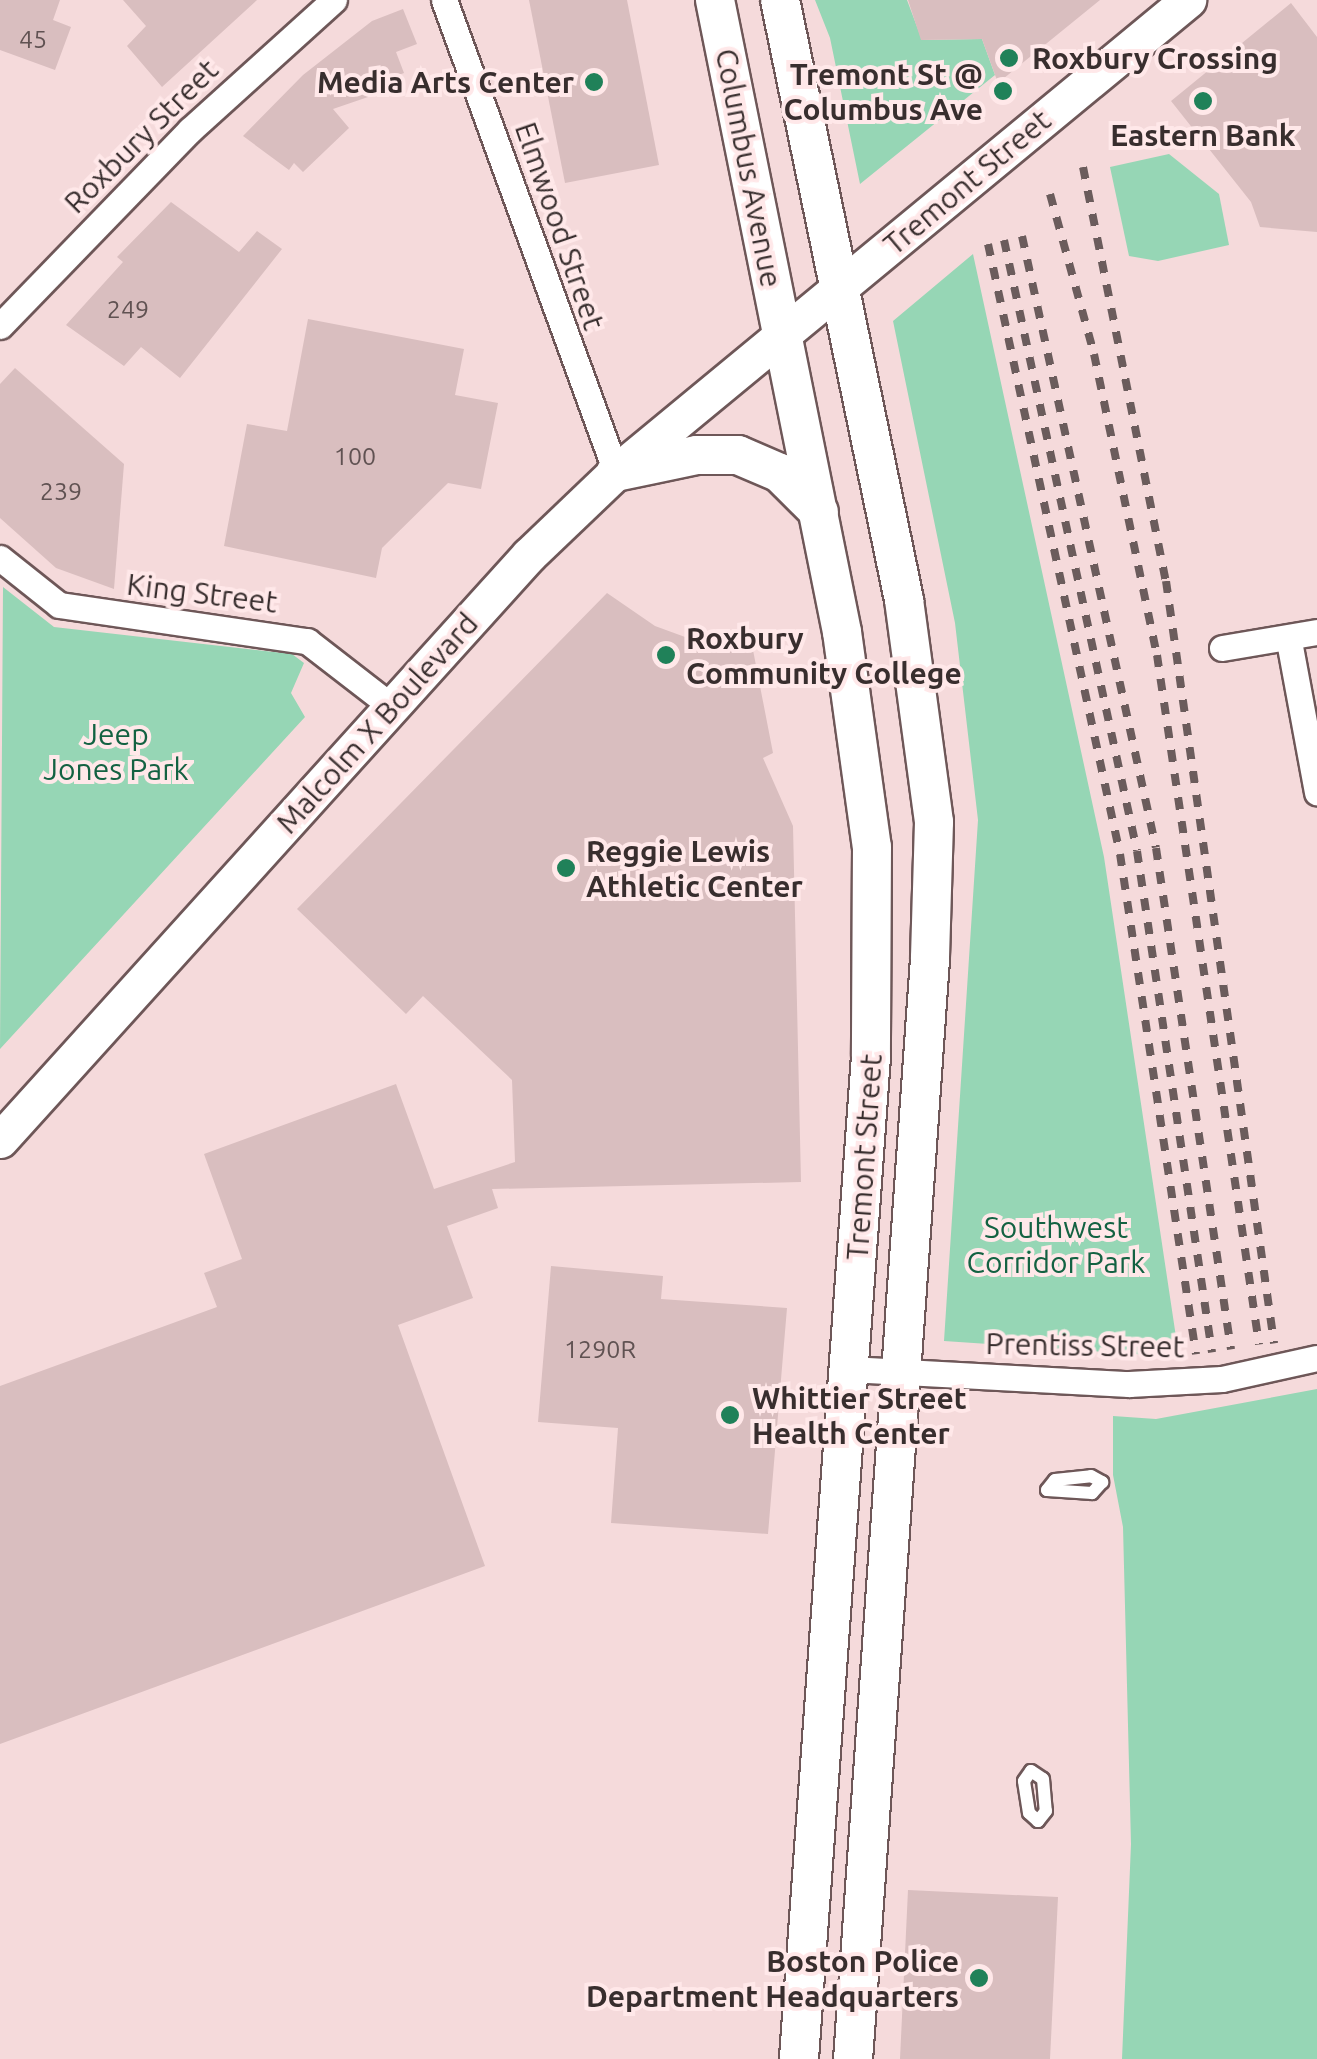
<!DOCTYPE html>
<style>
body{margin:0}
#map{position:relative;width:1317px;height:2059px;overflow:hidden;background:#f5dadb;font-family:Ubuntu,sans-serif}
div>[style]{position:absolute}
.green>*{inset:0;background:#96d6b5}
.building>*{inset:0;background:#d9bebf}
.roads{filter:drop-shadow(2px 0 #6e5758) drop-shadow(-2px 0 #6e5758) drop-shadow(0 2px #6e5758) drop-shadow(0 -2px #6e5758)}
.lane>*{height:12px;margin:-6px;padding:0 6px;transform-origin:6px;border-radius:6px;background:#fff}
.street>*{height:25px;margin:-12.5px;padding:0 12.5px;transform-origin:12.5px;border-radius:12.5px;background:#fff}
.secondary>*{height:35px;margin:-17.5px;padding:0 17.5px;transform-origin:17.5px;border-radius:17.5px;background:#fff}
.primary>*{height:38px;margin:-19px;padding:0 19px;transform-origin:19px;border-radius:19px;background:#fff}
.rail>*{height:8px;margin-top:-4px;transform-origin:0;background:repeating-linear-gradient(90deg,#6b5c5c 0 12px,transparent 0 24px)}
.dots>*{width:28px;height:28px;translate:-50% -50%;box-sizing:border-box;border:5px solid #ffe8e9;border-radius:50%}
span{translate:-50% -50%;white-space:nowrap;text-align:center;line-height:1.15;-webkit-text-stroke:8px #ffe8e9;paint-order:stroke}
.number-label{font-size:25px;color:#605252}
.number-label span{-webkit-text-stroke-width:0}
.poi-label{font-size:30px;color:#382e2e;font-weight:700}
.left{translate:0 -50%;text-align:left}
.right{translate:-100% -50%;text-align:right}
.street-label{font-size:30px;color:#382e2e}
.park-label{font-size:30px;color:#136242}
</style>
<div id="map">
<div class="green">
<div style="clip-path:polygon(815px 0,907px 0,922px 40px,982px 39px,995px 75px,860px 184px,830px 38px)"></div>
<div style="clip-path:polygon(1169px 154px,1219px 194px,1229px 245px,1158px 261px,1129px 256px,1110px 167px)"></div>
<div style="clip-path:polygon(973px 254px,1104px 857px,1179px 1357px,944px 1341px,978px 820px,955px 623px,893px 321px)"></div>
<div style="clip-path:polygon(3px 587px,54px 627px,292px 654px,304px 663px,291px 693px,305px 717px,0 1049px)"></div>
<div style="clip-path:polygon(1317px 1389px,1317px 2059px,1122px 2059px,1131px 1844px,1123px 1527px,1113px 1475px,1113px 1416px,1156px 1419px)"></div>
</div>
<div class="building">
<div style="clip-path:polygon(0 0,60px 0,53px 20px,71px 27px,55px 70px,0 50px)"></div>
<div style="clip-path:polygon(123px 0,257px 0,162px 87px,127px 46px,146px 26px)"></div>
<div style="clip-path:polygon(529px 0,627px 0,659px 165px,565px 183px)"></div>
<div style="clip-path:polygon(908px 0,1100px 0,998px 83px,982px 39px,921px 40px)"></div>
<div style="clip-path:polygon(1291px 3px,1317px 37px,1317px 232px,1260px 227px,1251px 202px,1171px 101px)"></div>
<div style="clip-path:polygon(403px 9px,417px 44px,396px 52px,404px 73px,365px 87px,368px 97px,333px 109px,349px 128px,303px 172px,294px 163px,289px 170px,243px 136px,303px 75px,372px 21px)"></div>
<div style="clip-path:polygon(171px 202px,239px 252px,257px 231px,282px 249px,180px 378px,141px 347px,124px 366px,66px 325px,123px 262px,117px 257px)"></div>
<div style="clip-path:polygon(308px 319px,464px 349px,455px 395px,498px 403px,481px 489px,448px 483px,382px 548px,376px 578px,224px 546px,247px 424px,287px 431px)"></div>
<div style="clip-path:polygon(15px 368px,124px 464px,114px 589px,56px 568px,0 518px,0 384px)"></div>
<div style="clip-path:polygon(607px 593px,655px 626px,696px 641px,753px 650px,773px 753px,763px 758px,793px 826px,801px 1182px,492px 1189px,498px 1208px,447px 1226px,473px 1298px,398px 1325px,485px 1566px,0 1744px,0 1386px,217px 1307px,204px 1273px,242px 1259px,204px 1154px,396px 1084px,434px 1189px,515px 1162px,512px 1080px,423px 996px,406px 1014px,297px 909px)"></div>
<div style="clip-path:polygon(551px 1266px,663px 1276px,661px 1299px,787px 1308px,768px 1534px,611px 1523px,618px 1428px,538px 1422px)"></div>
<div style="clip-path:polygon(908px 1890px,1058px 1897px,1050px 2059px,900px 2059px)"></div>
</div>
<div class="roads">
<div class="lane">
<div style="left:1091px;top:1476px;width:13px;rotate:29deg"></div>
<div style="left:1102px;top:1482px;width:15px;rotate:132deg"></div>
<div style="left:1092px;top:1493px;width:45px;rotate:-176.2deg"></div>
<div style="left:1047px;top:1490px;width:13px;rotate:-51deg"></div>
<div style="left:1055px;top:1480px;width:36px;rotate:-6deg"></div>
<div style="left:1031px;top:1771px;width:14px;rotate:34deg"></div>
<div style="left:1043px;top:1779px;width:32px;rotate:85deg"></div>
<div style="left:1046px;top:1811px;width:13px;rotate:129deg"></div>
<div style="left:1038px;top:1821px;width:12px;rotate:-138deg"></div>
<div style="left:1029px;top:1813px;width:32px;rotate:-99deg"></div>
<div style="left:1024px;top:1781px;width:12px;rotate:-55deg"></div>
</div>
<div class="street">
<div style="left:444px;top:0;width:502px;rotate:69.98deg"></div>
<div style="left:0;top:326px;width:273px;rotate:-45.9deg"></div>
<div style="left:190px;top:130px;width:194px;rotate:-42.1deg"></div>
<div style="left:0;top:558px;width:75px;rotate:38.5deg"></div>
<div style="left:59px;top:605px;width:251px;rotate:8.3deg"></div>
<div style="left:307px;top:641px;width:106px;rotate:37.7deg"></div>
<div style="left:1289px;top:641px;width:154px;rotate:79.5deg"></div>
<div style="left:1222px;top:648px;width:96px;rotate:-9.6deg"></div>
<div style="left:849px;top:1369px;width:280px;rotate:3.1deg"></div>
<div style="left:1129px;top:1384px;width:93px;rotate:-3.1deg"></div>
<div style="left:1222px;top:1379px;width:97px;rotate:-12.5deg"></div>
</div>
<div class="secondary">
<div style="left:0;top:1140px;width:789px;rotate:-47.88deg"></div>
<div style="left:529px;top:555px;width:120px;rotate:-43.7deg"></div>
<div style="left:616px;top:472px;width:742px;rotate:-39.53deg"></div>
</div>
<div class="primary">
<div style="left:715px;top:0;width:645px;rotate:78.64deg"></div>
<div style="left:842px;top:632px;width:217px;rotate:82.1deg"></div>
<div style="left:872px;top:847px;width:209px;rotate:90.3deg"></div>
<div style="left:871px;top:1056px;width:1006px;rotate:94.11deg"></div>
<div style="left:780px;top:0;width:613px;rotate:78.32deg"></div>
<div style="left:904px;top:600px;width:224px;rotate:82.3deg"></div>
<div style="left:934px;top:822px;width:137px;rotate:91.7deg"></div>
<div style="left:930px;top:959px;width:1103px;rotate:94deg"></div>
<div style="left:616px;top:472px;width:83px;rotate:-11.9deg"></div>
<div style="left:697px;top:455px;width:41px"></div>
<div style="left:738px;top:455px;width:46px;rotate:23.2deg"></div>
<div style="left:780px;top:473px;width:55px;rotate:45deg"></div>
</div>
</div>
<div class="rail">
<div style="left:1083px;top:167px;width:422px;rotate:78.7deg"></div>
<div style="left:1166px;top:581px;width:770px;rotate:81.93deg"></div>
<div style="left:1050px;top:194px;width:166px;rotate:74.6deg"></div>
<div style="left:1094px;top:354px;width:308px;rotate:78.2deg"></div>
<div style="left:1157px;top:655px;width:697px;rotate:81.58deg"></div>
<div style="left:1022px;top:236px;width:626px;rotate:77.65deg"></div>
<div style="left:1156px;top:848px;width:507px;rotate:81.49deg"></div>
<div style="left:1004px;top:240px;width:625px;rotate:77.72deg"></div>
<div style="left:1137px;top:851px;width:507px;rotate:81.49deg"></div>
<div style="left:988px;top:244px;width:624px;rotate:77.79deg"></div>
<div style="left:1120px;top:854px;width:506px;rotate:81.36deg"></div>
</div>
<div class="dots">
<div style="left:1009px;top:58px;background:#208159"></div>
<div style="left:594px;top:82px;background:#208159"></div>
<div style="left:1003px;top:91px;background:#208159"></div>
<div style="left:1203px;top:101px;background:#208159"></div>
<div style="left:666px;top:655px;background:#208159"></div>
<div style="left:566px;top:868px;background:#208159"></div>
<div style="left:730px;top:1415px;background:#208159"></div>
<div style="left:979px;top:1978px;background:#208159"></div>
</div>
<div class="number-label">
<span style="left:33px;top:39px">45</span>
<span style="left:128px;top:309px">249</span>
<span style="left:355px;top:456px">100</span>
<span style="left:61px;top:491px">239</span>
<span style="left:600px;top:1349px">1290R</span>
</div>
<div class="poi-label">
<span class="left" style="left:1032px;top:58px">Roxbury Crossing</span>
<span class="right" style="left:983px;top:91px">Tremont St @<br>Columbus Ave</span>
<span class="right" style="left:574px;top:82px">Media Arts Center</span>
<span style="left:1203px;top:135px">Eastern Bank</span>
<span class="left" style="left:686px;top:655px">Roxbury<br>Community College</span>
<span class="left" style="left:586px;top:868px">Reggie Lewis<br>Athletic Center</span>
<span class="left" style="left:752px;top:1415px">Whittier Street<br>Health Center</span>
<span class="right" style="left:959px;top:1978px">Boston Police<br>Department Headquarters</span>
</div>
<div class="street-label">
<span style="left:141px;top:136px;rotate:-45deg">Roxbury Street</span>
<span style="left:749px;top:168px;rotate:79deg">Columbus Avenue</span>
<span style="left:967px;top:182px;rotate:-40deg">Tremont Street</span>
<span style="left:560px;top:226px;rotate:71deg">Elmwood Street</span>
<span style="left:202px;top:593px;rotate:7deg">King Street</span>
<span style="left:377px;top:723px;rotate:-48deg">Malcolm X Boulevard</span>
<span style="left:864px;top:1157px;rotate:-86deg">Tremont Street</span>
<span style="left:1085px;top:1345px;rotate:1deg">Prentiss Street</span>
</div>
<div class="park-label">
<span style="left:116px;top:751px">Jeep<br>Jones Park</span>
<span style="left:1056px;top:1244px">Southwest<br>Corridor Park</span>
</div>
</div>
